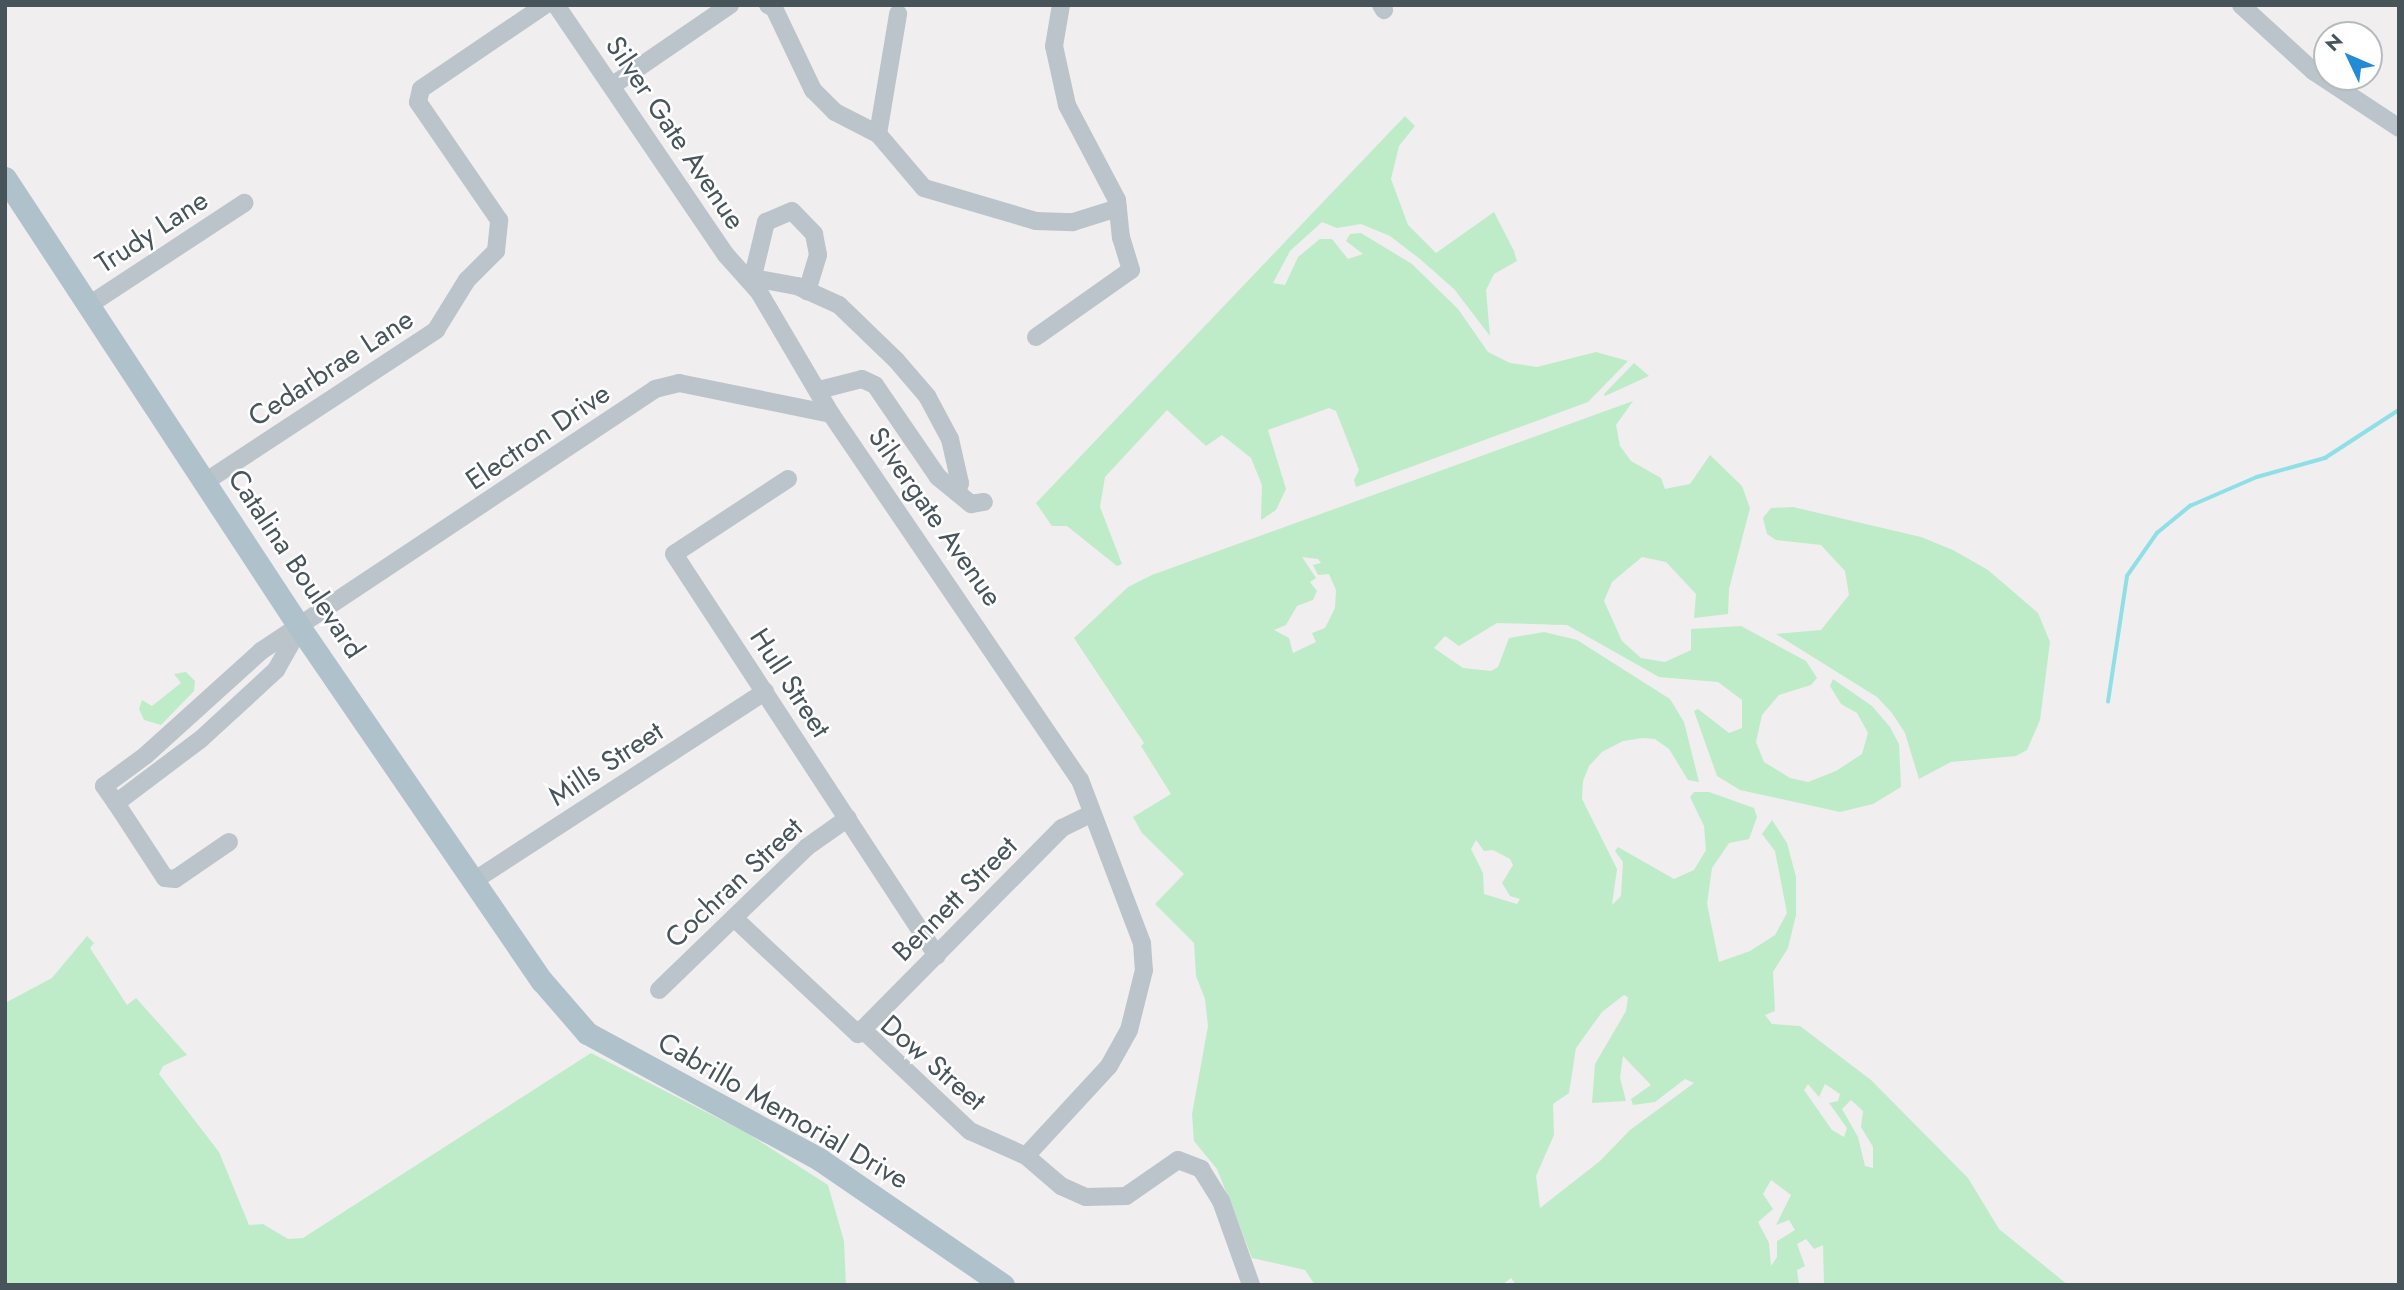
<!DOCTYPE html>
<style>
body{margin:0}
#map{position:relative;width:2404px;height:1290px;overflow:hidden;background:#f0eeee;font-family:Jost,sans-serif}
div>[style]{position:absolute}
.green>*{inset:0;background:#beecc9}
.stream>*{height:3.5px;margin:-1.75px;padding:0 1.75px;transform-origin:1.75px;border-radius:1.75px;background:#8ee0e6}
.minor>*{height:18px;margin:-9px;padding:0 9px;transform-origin:9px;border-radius:9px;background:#bac4ca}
.major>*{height:23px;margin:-11.5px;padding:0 11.5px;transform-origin:11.5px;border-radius:11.5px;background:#afc1cb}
span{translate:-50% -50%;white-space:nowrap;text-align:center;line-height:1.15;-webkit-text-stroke:5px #fff;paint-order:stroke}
.street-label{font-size:28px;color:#47545a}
.frame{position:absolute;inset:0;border:7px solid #47545a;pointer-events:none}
.north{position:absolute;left:2313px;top:21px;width:70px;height:70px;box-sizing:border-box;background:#fff;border:2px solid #b5bbbd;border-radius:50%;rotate:314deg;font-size:19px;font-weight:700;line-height:28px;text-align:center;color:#47545a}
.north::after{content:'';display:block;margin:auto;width:24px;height:32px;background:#238ad5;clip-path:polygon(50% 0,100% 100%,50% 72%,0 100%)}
</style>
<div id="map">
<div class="green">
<div style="clip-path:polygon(1405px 116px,1415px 126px,1399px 146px,1391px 179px,1408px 225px,1436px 253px,1494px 212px,1514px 251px,1517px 261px,1494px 274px,1486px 290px,1490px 336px,1454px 289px,1420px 259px,1390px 236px,1361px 224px,1337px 228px,1322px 222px,1290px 251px,1273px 283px,1285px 285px,1298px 257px,1320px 239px,1332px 239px,1348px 259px,1363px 254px,1346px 241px,1350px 234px,1361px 233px,1412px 264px,1458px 309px,1488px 352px,1510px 363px,1537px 367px,1596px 352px,1628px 361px,1588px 402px,1356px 487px,1354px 480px,1359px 470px,1336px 411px,1329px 408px,1268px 430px,1286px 489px,1276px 510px,1261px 520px,1262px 485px,1251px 458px,1222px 435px,1206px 446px,1167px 410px,1105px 477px,1100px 507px,1122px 564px,1117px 566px,1067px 526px,1052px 526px,1036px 503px)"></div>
<div style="clip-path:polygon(1634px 363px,1649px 376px,1605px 396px,1604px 394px)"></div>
<div style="clip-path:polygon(evenodd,1633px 401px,1616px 425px,1620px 446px,1631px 461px,1661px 478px,1665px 489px,1690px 484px,1710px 455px,1742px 486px,1750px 508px,1729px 589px,1728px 614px,1694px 618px,1696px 594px,1666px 562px,1642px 557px,1612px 582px,1604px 601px,1622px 641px,1641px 658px,1665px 662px,1691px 650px,1691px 629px,1741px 626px,1806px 661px,1817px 678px,1811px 685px,1779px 695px,1762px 715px,1756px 742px,1764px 762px,1790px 778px,1808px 782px,1836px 771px,1862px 754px,1868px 733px,1857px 713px,1841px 704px,1830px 686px,1833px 679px,1872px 706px,1890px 727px,1899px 744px,1901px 787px,1873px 804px,1840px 812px,1740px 790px,1717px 776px,1694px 711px,1698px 709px,1729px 733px,1742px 728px,1742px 700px,1718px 682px,1659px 677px,1567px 625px,1497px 623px,1459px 646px,1445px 636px,1434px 648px,1463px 668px,1491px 671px,1498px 667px,1509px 638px,1544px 632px,1577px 640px,1670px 699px,1684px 722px,1699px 782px,1688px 780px,1669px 749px,1655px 739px,1643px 738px,1623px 741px,1602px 752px,1589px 766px,1583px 781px,1582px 799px,1617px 869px,1612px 905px,1621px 896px,1623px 862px,1615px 851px,1618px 847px,1674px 879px,1694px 870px,1706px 850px,1704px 826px,1690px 797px,1694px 792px,1709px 792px,1754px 808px,1757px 817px,1749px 839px,1729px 843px,1712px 868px,1707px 904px,1719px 962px,1750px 951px,1775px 935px,1787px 913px,1775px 851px,1762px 834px,1772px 820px,1787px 843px,1796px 877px,1796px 915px,1788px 948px,1773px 972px,1775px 1011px,1765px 1015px,1772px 1024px,1800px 1026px,1871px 1080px,1968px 1178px,1999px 1229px,2068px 1285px,1824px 1285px,1823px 1245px,1814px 1249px,1806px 1239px,1797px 1244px,1805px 1266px,1797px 1270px,1799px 1285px,1516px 1285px,1511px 1278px,1502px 1285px,1315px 1285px,1305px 1270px,1252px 1258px,1217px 1169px,1194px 1141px,1192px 1114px,1208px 1026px,1205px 999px,1196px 976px,1194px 943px,1155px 904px,1184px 874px,1142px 833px,1133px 817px,1171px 794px,1141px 746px,1144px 743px,1074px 638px,1128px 587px,1152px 575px,1633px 401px,1302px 557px,1318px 559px,1321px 563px,1313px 565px,1318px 575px,1329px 574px,1336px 590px,1335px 608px,1325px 628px,1312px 633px,1316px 642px,1293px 653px,1289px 638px,1274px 630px,1286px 625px,1297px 606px,1313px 600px,1317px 591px,1310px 582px,1316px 578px,1302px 557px,1633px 401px,1476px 840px,1484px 851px,1493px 850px,1510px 859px,1513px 865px,1502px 883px,1510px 896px,1520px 899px,1517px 904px,1484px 894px,1483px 873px,1471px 849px,1476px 840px,1633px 401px,1624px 995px,1628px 997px,1626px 1011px,1595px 1064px,1592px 1103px,1626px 1101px,1620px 1078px,1623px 1056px,1651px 1085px,1631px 1099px,1633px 1105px,1655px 1102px,1685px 1079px,1694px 1083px,1630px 1130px,1600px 1161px,1540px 1208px,1536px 1176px,1554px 1135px,1553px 1104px,1569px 1093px,1576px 1048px,1602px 1012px,1624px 995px,1633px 401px,1808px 1084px,1819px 1097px,1825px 1084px,1840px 1094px,1838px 1101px,1829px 1103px,1847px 1128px,1844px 1137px,1832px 1130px,1804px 1090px,1808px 1084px,1633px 401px,1851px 1100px,1863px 1111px,1861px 1127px,1873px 1147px,1873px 1168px,1865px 1166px,1858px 1137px,1842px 1109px,1851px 1100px,1633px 401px,1771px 1180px,1791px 1195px,1776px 1225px,1789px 1220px,1795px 1230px,1777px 1241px,1777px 1257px,1771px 1266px,1769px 1243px,1758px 1222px,1773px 1209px,1763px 1194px,1771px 1180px)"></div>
<div style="clip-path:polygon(1793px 507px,1921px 537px,1953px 550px,1988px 570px,2038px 613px,2050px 642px,2040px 720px,2027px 750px,2016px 756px,1951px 762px,1919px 779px,1905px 733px,1892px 713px,1877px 697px,1776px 634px,1821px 630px,1849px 595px,1845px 571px,1821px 545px,1776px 540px,1767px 534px,1763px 518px,1771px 508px)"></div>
<div style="clip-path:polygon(186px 672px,195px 681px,194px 691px,161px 725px,144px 720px,139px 709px,142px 700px,152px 706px,181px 683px,174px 674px)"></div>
<div style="clip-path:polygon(87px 936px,94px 943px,90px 948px,127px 1005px,136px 998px,187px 1055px,163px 1066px,159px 1074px,219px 1152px,249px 1225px,263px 1224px,288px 1239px,303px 1238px,591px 1053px,747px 1133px,828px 1185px,844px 1241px,846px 1285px,5px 1285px,5px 1003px,52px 978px)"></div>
</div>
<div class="stream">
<div style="left:2108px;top:702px;width:127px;rotate:-81.4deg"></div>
<div style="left:2127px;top:576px;width:52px;rotate:-55.1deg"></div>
<div style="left:2157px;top:533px;width:43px;rotate:-39.3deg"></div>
<div style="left:2190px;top:506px;width:73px;rotate:-23.4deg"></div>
<div style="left:2257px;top:477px;width:71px;rotate:-15.6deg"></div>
<div style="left:2325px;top:458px;width:88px;rotate:-33deg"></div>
</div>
<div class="minor">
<div style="left:556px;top:5px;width:302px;rotate:55.8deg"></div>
<div style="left:726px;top:255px;width:50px;rotate:48.3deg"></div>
<div style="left:759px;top:292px;width:142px;rotate:59.5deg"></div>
<div style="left:831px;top:414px;width:443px;rotate:55.8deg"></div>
<div style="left:1080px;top:780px;width:174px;rotate:69.2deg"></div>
<div style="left:1142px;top:943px;width:27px;rotate:86deg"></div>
<div style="left:1144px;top:970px;width:62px;rotate:104deg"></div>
<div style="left:1129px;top:1030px;width:41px;rotate:119.1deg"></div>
<div style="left:1109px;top:1066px;width:122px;rotate:132.7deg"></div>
<div style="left:768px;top:5px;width:7px;rotate:27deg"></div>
<div style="left:774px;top:8px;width:91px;rotate:64.6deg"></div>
<div style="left:813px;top:90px;width:31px;rotate:45deg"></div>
<div style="left:835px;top:112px;width:48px;rotate:27.1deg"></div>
<div style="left:878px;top:134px;width:71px;rotate:49.6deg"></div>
<div style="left:924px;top:188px;width:117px;rotate:16.4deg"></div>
<div style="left:1036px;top:221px;width:37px;rotate:2deg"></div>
<div style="left:1073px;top:222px;width:47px;rotate:-17.3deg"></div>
<div style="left:1381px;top:5px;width:6px;rotate:59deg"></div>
<div style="left:2241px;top:5px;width:98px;rotate:42.5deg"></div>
<div style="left:2313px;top:71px;width:103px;rotate:33.5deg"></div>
<div style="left:613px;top:85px;width:142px;rotate:-34.4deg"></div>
<div style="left:878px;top:134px;width:122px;rotate:-80.5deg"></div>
<div style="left:747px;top:277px;width:51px;rotate:10.2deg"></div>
<div style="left:797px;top:286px;width:46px;rotate:24.3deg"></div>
<div style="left:839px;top:305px;width:79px;rotate:44deg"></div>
<div style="left:896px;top:360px;width:48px;rotate:49.3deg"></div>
<div style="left:927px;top:396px;width:49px;rotate:61.9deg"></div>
<div style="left:950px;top:439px;width:45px;rotate:77.2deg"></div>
<div style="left:960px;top:483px;width:10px;rotate:107deg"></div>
<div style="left:752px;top:280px;width:60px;rotate:-76.4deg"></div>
<div style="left:766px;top:222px;width:28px;rotate:-23deg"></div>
<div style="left:792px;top:211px;width:32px;rotate:46deg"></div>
<div style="left:814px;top:234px;width:21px;rotate:79deg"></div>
<div style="left:818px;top:255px;width:38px;rotate:107deg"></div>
<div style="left:89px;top:305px;width:186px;rotate:-33.3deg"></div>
<div style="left:1036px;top:337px;width:116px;rotate:-35.2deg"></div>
<div style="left:1131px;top:270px;width:34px;rotate:-107deg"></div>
<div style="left:1121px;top:238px;width:38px;rotate:-96deg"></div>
<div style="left:1117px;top:200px;width:107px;rotate:-117.8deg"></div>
<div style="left:1067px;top:105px;width:60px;rotate:-102.4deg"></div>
<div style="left:1054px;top:46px;width:42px;rotate:-80.3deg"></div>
<div style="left:819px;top:390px;width:44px;rotate:-14.3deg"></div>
<div style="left:862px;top:379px;width:14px;rotate:25deg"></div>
<div style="left:875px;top:385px;width:112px;rotate:55.6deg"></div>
<div style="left:938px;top:477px;width:43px;rotate:39.3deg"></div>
<div style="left:971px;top:504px;width:13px;rotate:-9deg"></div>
<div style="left:788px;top:479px;width:136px;rotate:146.7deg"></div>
<div style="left:674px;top:554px;width:480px;rotate:56.8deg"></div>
<div style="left:205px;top:482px;width:277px;rotate:-33.3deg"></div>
<div style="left:436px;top:330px;width:59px;rotate:-58.2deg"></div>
<div style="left:467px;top:280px;width:41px;rotate:-45deg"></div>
<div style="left:496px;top:251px;width:31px;rotate:-84deg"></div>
<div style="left:499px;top:220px;width:143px;rotate:-124.5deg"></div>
<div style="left:418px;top:102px;width:13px;rotate:-77deg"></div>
<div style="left:421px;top:89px;width:150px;rotate:-34.1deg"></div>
<div style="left:116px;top:803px;width:21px;rotate:-125deg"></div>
<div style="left:104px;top:786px;width:52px;rotate:-36.4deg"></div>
<div style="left:146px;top:755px;width:155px;rotate:-42.1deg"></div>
<div style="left:261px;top:651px;width:473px;rotate:-33.6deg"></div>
<div style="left:655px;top:389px;width:25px;rotate:-14deg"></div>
<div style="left:679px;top:383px;width:155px;rotate:11.5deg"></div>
<div style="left:229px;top:842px;width:65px;rotate:145.6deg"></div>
<div style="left:175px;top:879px;width:10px;rotate:-174deg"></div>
<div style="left:165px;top:878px;width:90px;rotate:-123.2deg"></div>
<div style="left:116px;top:803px;width:106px;rotate:-37deg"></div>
<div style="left:201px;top:739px;width:102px;rotate:-42.6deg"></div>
<div style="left:276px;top:670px;width:45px;rotate:-60.6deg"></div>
<div style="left:475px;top:880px;width:346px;rotate:-33deg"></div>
<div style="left:734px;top:918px;width:170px;rotate:43.1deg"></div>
<div style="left:858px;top:1034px;width:290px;rotate:-45.3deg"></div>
<div style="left:1062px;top:828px;width:32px;rotate:-26deg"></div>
<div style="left:659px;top:990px;width:206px;rotate:-44deg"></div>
<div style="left:807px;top:847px;width:50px;rotate:-35.3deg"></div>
<div style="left:862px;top:1029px;width:149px;rotate:43.4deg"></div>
<div style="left:970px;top:1131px;width:61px;rotate:24.1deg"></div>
<div style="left:1026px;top:1156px;width:46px;rotate:40.6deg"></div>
<div style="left:1061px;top:1186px;width:27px;rotate:24deg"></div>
<div style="left:1086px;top:1197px;width:40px;rotate:-1.4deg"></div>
<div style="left:1126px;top:1196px;width:63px;rotate:-34.7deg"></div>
<div style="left:1178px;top:1160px;width:25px;rotate:21deg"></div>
<div style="left:1201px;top:1169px;width:38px;rotate:58deg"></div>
<div style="left:1221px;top:1201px;width:89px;rotate:70.3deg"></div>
</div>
<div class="major">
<div style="left:5px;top:178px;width:538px;rotate:56.75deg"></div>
<div style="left:300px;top:628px;width:428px;rotate:55.6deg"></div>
<div style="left:542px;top:981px;width:69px;rotate:49.1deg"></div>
<div style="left:587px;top:1033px;width:264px;rotate:28.5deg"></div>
<div style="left:819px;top:1159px;width:223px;rotate:34.4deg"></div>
</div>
<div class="street-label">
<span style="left:675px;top:133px;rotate:56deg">Silver Gate Avenue</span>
<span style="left:152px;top:232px;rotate:-33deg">Trudy Lane</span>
<span style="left:331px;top:368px;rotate:-33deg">Cedarbrae Lane</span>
<span style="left:538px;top:437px;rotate:-34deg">Electron Drive</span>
<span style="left:935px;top:517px;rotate:55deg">Silvergate Avenue</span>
<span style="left:296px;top:564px;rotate:56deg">Catalina Boulevard</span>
<span style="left:790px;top:683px;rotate:57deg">Hull Street</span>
<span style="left:606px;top:764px;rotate:-33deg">Mills Street</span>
<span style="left:734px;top:883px;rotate:-43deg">Cochran Street</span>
<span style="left:955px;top:899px;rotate:-45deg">Bennett Street</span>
<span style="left:933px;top:1063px;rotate:41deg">Dow Street</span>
<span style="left:783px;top:1111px;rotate:30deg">Cabrillo Memorial Drive</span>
</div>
<div class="frame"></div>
<div class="north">N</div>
</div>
